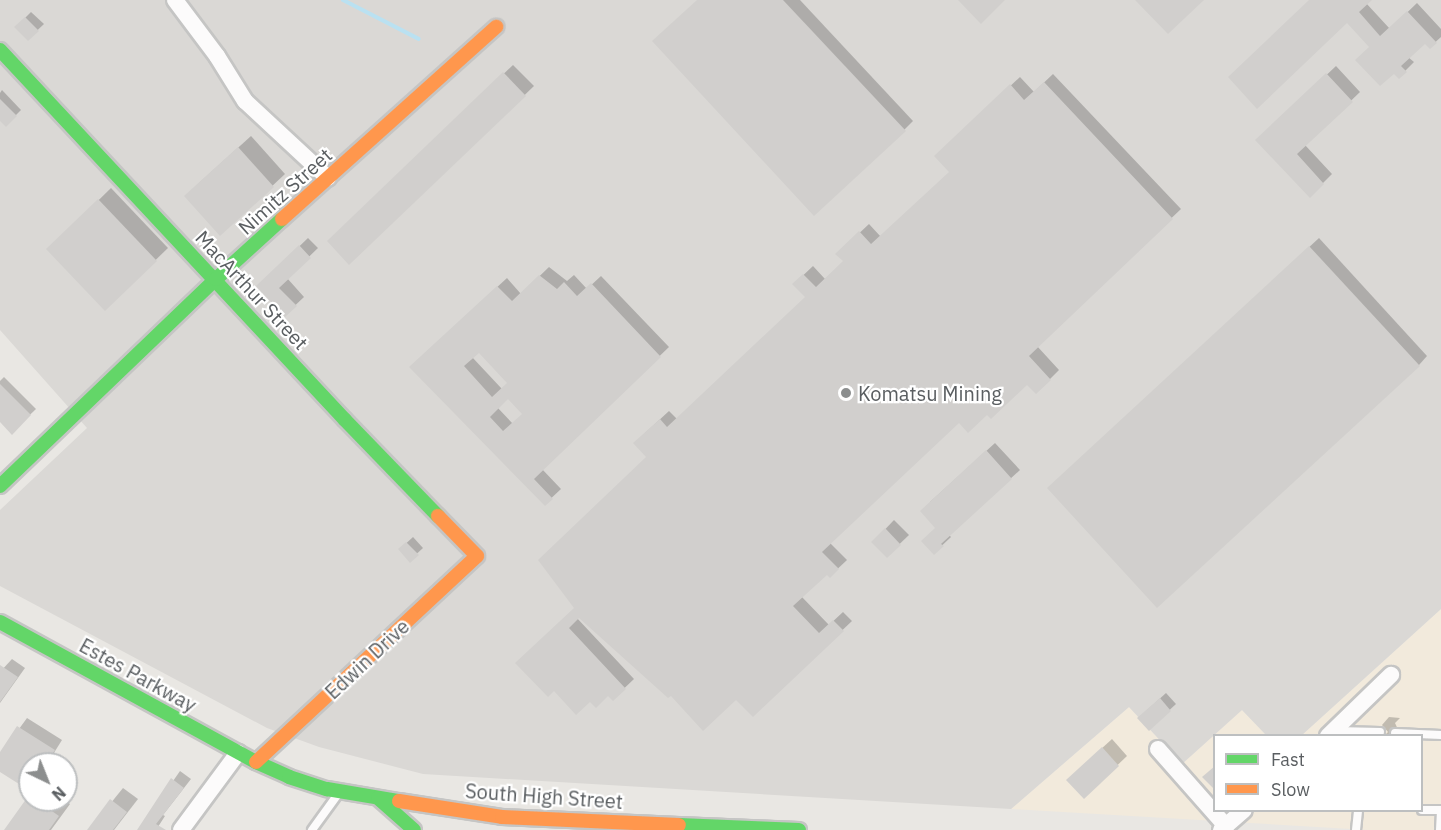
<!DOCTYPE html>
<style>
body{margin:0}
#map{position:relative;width:1441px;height:830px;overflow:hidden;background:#e9e7e3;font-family:"IBM Plex Sans",sans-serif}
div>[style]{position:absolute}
.commercial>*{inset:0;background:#f2eadc}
.industrial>*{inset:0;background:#dad8d5}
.shadow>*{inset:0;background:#0003}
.stream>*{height:4px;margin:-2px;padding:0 2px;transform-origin:2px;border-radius:2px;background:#bae1f1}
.building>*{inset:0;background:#d1cfcd}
.roads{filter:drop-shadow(2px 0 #c5c5c4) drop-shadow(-2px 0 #c5c5c4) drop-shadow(0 2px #c5c5c4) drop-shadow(0 -2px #c5c5c4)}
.lane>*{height:8px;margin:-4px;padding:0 4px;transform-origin:4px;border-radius:4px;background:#fcfbfb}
.street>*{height:16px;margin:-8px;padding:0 8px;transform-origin:8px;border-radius:8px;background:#fcfbfb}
.fast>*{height:14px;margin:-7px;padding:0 7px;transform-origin:7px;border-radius:7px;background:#63d668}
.slow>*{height:14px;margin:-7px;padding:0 7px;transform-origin:7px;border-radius:7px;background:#ff974d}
.dots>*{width:16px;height:16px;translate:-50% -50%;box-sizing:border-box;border:3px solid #fff;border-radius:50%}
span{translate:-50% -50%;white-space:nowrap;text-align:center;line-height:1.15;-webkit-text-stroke:4.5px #fff;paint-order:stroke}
.street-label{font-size:20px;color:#5a5e61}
.poi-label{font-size:20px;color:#5a5e61}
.left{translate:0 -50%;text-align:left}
.legend{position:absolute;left:1213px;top:734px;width:210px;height:78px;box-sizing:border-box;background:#fff;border:2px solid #bdbfc0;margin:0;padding:8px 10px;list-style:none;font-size:18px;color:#5a5e61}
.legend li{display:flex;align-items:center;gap:12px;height:30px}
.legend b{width:30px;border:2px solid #bdbfc0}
.north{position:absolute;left:18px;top:752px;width:60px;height:60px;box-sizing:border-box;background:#fff;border:2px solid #bdbfc0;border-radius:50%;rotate:137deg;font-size:16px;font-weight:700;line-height:24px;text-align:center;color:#5a5e61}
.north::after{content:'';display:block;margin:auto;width:21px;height:27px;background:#8c8e8e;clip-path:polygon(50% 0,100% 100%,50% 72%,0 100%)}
</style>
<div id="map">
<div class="commercial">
<div style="clip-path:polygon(1441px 609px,1441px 830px,1368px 830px,1011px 809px,1129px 707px,1182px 764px,1242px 710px,1266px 735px,1214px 736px,1214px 810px,1422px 810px,1422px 736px,1302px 735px)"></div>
</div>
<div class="industrial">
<div style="clip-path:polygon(0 0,1441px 0,1441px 609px,1302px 735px,1266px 735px,1242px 710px,1182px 764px,1129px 707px,1011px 809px,423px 774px,319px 747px,267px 728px,0 586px,0 510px,87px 428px,0 330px)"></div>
</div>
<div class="shadow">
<div style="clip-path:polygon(698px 0,800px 0,913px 121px,904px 130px)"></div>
<div style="clip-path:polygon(1311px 0,1369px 0,1366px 3px,1390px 29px,1417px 3px,1441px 29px,1441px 37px,1430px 47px,1425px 41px,1408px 57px,1414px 62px,1399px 77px,1347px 21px)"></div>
<div style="clip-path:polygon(31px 12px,44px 24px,28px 39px,16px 27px)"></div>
<div style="clip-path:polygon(513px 65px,534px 86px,350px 263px,329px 241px)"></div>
<div style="clip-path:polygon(1336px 66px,1360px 92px,1305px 145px,1332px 174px,1310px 196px,1266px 132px)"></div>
<div style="clip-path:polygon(1053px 74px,1181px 209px,1037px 346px,1059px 370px,1050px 379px,1036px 392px,1027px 382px,987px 413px,959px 421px,830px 543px,847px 560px,830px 576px,827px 573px,801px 596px,829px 625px,843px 612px,852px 621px,753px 715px,736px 698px,671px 694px,578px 615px,576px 617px,634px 679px,613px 699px,608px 694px,590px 700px,554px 689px,518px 663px,576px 608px,648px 457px,644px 434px,669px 411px,677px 419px,807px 297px,794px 284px,813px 266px,825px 279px,845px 261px,837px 254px,869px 224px,881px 237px,950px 172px,945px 147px,1020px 77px,1034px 92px)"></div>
<div style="clip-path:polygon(2px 90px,21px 110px,6px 125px,0 118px,0 93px)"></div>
<div style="clip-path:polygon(251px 136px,285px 174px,221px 234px,198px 184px)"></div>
<div style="clip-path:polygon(111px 188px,168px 248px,105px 309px,60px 238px)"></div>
<div style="clip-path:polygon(308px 238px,318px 248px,287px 278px,304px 297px,285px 315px,258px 286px)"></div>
<div style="clip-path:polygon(1319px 238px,1427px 356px,1419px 365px,1057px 480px)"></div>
<div style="clip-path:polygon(evenodd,549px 267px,567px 281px,574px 275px,587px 289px,601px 276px,669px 347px,542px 469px,561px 489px,545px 504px,420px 358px,507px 278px,521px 294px,549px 267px,479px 350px,509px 382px,502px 389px,472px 357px,479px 350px,549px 267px,508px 397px,524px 414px,513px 424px,497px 407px,508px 397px)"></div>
<div style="clip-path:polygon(4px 377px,36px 409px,12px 432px,0 420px,0 381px)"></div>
<div style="clip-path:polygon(995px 443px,1020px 470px,949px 535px,951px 537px,934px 553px,937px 528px,930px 502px)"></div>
<div style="clip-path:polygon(894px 520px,909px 535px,887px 556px,873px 542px)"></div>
<div style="clip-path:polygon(413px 537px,423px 548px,410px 560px,400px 549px)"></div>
<div style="clip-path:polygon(12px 659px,25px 668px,0 703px,0 672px)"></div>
<div style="clip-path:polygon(1166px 693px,1176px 704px,1149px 729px,1145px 712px)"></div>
<div style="clip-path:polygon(1389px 717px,1400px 718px,1395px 723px,1401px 736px,1384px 736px,1388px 732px,1382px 725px)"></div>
<div style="clip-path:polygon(27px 718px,62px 740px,47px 764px,30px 764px,30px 787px,0 770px,0 755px)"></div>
<div style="clip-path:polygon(1112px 739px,1127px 756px,1084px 797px,1077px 771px)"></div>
<div style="clip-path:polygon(180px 771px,191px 779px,163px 815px,165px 816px,156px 830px,139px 830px)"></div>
<div style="clip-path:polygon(123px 788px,138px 799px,114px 830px,89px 830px)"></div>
<div style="clip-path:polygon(30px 796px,30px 800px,65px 800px,70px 804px,51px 830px,6px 830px)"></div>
</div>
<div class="stream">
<div style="left:343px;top:0;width:85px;rotate:27.2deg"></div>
</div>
<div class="building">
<div style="clip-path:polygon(697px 0,783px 0,906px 131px,814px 216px,652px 41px)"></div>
<div style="clip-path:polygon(958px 0,1005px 0,981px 24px)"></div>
<div style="clip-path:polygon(1135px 0,1204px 0,1168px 34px)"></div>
<div style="clip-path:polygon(1309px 0,1372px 0,1359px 12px,1380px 36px,1407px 11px,1437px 43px,1430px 49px,1425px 44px,1401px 66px,1407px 72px,1399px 79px,1394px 74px,1380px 86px,1355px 60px,1369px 47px,1347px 23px,1257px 109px,1228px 77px)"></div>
<div style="clip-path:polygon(25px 17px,39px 31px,28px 41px,14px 27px)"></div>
<div style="clip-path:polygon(503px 72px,526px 96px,349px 265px,327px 241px)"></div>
<div style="clip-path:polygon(1326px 73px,1353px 102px,1297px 154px,1324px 184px,1310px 198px,1255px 140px)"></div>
<div style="clip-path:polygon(1044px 82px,1173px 219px,1029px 356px,1051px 380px,1036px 394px,1027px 385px,991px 419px,987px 415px,968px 433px,959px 423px,822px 552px,839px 569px,830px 578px,827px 575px,793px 606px,819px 633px,833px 620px,844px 631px,753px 717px,736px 700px,703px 731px,671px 696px,668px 698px,579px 618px,569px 628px,626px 689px,613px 701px,608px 696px,596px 708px,590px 702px,576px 715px,554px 691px,548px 697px,515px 663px,574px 608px,538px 560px,646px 457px,633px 443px,660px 419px,667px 427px,805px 297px,792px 284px,803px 274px,816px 287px,843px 261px,835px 254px,859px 231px,871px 244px,949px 172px,934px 156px,1010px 84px,1024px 100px)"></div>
<div style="clip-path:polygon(0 99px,17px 116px,6px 127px,0 121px)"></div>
<div style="clip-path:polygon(238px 147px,274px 187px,220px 236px,184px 196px)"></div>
<div style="clip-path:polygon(98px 199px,157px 261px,105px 311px,46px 249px)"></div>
<div style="clip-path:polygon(299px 245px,311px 258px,279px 288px,297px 306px,285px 317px,256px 286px)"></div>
<div style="clip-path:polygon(1309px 246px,1420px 366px,1157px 608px,1047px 488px)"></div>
<div style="clip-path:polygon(evenodd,539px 275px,557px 289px,564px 282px,577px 296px,591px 283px,661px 357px,534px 479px,553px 499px,545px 506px,409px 367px,497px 286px,512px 301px,539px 275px,479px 353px,507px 383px,492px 397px,464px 366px,479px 353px,539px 275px,508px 399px,522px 414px,503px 431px,490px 417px,508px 399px)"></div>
<div style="clip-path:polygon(0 384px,31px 415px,12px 435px,0 422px)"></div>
<div style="clip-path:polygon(986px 450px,1012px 479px,941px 544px,944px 546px,934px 555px,921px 541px,935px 528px,920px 511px)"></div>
<div style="clip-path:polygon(885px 528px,901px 545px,887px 558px,871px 542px)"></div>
<div style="clip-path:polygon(406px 542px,419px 555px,410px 563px,398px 549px)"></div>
<div style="clip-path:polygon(0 665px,18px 677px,0 702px)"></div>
<div style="clip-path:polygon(1160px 698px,1171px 711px,1149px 731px,1137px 718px)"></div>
<div style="clip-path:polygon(17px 726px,55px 750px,45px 764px,30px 764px,30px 791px,0 772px,0 752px)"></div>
<div style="clip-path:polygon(1102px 747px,1119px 766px,1084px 799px,1066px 780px)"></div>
<div style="clip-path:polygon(1215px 766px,1215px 790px,1202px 777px)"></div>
<div style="clip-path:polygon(171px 778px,184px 788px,156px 824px,166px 830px,137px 830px)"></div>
<div style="clip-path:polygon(29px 795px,30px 800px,36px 800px,59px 816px,49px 830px,4px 830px)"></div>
<div style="clip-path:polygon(110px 799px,127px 812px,113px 830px,87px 830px)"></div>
</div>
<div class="roads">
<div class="lane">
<div style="left:1335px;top:731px;width:45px;rotate:1.3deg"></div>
<div style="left:1395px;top:733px;width:46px;rotate:2.5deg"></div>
<div style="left:1422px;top:810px;width:19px"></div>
<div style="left:312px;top:830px;width:44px;rotate:-54.2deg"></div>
<div style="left:1356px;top:830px;width:20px;rotate:-84deg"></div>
<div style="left:1440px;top:830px;width:20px;rotate:-87deg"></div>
</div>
<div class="street">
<div style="left:175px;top:0;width:70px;rotate:53.1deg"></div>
<div style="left:217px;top:56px;width:53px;rotate:58.1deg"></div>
<div style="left:245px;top:101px;width:113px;rotate:42.9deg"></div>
<div style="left:1328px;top:736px;width:88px;rotate:-44.1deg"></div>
<div style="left:1158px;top:749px;width:103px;rotate:48.6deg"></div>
<div style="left:181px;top:830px;width:96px;rotate:-53.5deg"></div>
<div style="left:1221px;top:830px;width:30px;rotate:-41deg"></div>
</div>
<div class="fast">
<div style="left:0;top:50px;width:506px;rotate:47deg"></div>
<div style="left:345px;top:420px;width:134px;rotate:45.9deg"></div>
<div style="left:0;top:486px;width:299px;rotate:-43.8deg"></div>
<div style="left:216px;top:279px;width:89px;rotate:-42.3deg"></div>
<div style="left:0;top:622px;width:292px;rotate:28.7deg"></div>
<div style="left:256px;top:762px;width:36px;rotate:24deg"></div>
<div style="left:289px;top:777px;width:40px;rotate:18deg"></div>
<div style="left:327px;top:789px;width:73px;rotate:9.5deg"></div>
<div style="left:378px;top:798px;width:48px;rotate:41.6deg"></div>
<div style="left:679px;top:825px;width:120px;rotate:2.4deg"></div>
</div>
<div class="slow">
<div style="left:282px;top:219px;width:288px;rotate:-41.9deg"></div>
<div style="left:256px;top:762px;width:302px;rotate:-43deg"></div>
<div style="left:477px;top:556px;width:56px;rotate:-134.3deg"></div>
<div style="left:399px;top:801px;width:104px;rotate:8.8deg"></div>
<div style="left:502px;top:817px;width:177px;rotate:2.6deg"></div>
</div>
</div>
<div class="dots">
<div style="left:846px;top:393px;background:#8c8e8e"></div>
</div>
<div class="street-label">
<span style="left:285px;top:191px;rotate:-42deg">Nimitz Street</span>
<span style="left:252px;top:290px;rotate:47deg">MacArthur Street</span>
<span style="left:367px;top:659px;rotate:-43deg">Edwin Drive</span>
<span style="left:138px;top:675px;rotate:29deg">Estes Parkway</span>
<span style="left:544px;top:796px;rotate:4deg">South High Street</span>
</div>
<div class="poi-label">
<span class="left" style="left:858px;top:393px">Komatsu Mining</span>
</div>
<ul class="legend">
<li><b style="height:8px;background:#63d668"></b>Fast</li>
<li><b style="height:8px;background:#ff974d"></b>Slow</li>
</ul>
<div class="north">N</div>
</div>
